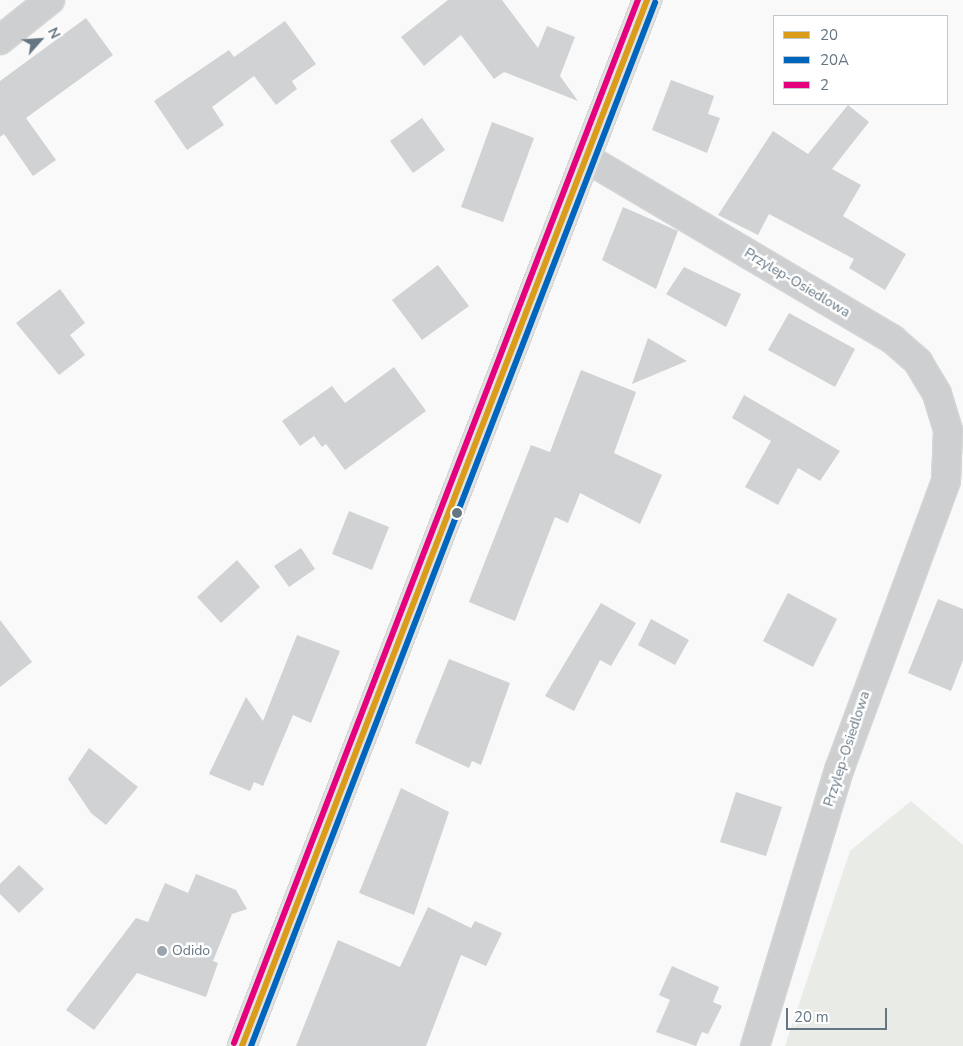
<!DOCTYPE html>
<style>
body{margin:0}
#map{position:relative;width:963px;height:1046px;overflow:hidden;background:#f9f9f9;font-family:"Nunito Sans",sans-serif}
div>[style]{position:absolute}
.green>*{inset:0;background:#e8ebe6}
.building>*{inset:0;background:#d0d2d3}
.roads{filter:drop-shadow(1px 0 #d5d6d7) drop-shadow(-1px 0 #d5d6d7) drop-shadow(0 1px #d5d6d7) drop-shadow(0 -1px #d5d6d7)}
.minor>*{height:28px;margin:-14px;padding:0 14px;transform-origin:14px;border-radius:14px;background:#cecfd0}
.major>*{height:28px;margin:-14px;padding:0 14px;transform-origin:14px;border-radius:14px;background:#e1e2e2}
.bus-1>*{height:6px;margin:-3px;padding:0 3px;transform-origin:3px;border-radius:3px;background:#da9c1a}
.bus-2>*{height:6px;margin:-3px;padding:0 3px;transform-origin:3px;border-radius:3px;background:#0065bd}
.bus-3>*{height:6px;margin:-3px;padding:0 3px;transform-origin:3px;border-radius:3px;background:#e5007d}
.dots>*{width:14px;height:14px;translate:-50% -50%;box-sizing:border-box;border:2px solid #fff;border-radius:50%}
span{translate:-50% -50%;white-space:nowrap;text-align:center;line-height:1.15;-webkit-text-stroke:5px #fff;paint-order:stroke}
.street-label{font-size:14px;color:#657683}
.poi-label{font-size:14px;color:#657683}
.left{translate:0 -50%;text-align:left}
.legend{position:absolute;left:773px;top:15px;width:175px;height:90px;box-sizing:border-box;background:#fff;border:1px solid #c1c8cd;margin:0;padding:6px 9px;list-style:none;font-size:15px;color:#657683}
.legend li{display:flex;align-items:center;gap:10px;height:25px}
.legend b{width:25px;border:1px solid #c1c8cd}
.north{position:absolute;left:15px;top:15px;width:50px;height:50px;-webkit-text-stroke:4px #fff;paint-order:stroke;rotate:64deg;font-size:14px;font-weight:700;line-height:20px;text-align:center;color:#657683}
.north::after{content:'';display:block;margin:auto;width:18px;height:22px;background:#657683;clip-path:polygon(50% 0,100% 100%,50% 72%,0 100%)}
.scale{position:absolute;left:786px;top:1008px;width:101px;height:22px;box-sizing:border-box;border:2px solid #657683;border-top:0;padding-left:6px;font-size:15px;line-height:18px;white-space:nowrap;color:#657683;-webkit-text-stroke:4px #fff;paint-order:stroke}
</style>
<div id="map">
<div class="green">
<div style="clip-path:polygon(911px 801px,963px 845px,963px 1046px,785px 1046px,850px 851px)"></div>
</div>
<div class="building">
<div style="clip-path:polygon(448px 0,502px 0,538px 48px,547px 26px,575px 37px,560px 76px,578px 101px,504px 72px,494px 79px,461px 35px,424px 66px,401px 37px)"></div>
<div style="clip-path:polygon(86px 18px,113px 55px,26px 118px,56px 160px,33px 176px,4px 134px,0 137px,0 81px)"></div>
<div style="clip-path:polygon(285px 21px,316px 64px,292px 81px,297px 89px,276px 105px,254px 76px,212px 107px,224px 125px,187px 150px,154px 101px,229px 50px,234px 57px)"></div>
<div style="clip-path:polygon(671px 80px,714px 96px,708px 114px,720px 118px,707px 153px,652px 130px)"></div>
<div style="clip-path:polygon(848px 105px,869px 122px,832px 169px,861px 185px,843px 216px,906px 254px,885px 290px,849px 268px,854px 259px,769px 214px,758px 235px,718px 215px,773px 131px,808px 154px)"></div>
<div style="clip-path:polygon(422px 118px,445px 150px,413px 173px,390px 141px)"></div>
<div style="clip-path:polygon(492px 122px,534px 138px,503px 222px,461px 207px)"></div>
<div style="clip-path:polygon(623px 207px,678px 231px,656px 289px,602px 260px)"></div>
<div style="clip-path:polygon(438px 265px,469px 306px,422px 340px,392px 300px)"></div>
<div style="clip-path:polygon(684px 267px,741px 294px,726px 327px,666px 294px)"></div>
<div style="clip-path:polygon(60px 289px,85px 323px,70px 335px,85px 355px,59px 375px,16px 323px)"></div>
<div style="clip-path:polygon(789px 313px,855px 349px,835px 387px,768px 350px)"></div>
<div style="clip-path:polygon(648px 338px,687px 361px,632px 384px)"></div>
<div style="clip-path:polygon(394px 367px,426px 411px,345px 470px,326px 444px,322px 447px,314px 436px,300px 446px,282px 421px,332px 386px,345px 403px)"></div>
<div style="clip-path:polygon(581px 370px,636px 392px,614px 453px,662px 475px,640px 524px,580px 493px,568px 523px,555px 517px,515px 621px,469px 602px,531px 445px,550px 452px)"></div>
<div style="clip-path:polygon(744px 395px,840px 451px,820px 481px,798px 468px,778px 505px,745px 487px,771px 441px,732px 418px)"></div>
<div style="clip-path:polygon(349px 511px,389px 527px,372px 570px,332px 554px)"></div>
<div style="clip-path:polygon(301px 548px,315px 569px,289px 587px,274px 566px)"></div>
<div style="clip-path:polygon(237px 560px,260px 587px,221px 623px,197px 597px)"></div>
<div style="clip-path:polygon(788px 593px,837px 619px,813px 667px,763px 641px)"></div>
<div style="clip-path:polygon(938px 599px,963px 609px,963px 660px,951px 691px,908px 673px)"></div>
<div style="clip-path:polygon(601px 603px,636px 623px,611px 666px,600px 660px,574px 711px,545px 696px)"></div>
<div style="clip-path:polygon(651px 619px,689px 640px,675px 665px,638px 645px)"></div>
<div style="clip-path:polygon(0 620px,32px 662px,0 687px)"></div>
<div style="clip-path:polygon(297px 635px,340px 651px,311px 723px,293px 715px,263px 786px,254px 782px,250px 791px,209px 774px,246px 697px,263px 721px)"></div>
<div style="clip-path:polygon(449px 659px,510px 683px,481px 765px,472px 761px,469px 768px,415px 743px)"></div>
<div style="clip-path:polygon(89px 748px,138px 787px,106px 825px,91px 813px,68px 779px)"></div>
<div style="clip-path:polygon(401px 788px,449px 812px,414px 915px,359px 893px)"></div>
<div style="clip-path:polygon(736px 792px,782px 807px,766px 856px,720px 842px)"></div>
<div style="clip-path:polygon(19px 865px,44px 889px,19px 913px,0 894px,0 884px)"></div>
<div style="clip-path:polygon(196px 874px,236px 890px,247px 909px,232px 914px,213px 961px,218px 963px,206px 997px,137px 973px,94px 1030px,66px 1010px,136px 918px,148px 922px,165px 883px,188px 893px)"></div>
<div style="clip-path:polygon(428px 907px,471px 928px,475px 921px,502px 933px,486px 966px,461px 955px,426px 1046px,296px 1046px,338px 940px,400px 967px)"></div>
<div style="clip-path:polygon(672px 966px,719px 987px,713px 1002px,722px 1006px,708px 1034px,702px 1032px,696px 1046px,656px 1032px,670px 1000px,659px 995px)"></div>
</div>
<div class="roads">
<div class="minor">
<div style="left:0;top:40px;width:64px;rotate:-38.7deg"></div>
<div style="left:586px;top:158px;width:356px;rotate:30.6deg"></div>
<div style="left:892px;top:339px;width:35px;rotate:41deg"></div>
<div style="left:918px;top:362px;width:37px;rotate:59deg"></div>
<div style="left:937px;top:394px;width:39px;rotate:73deg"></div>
<div style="left:948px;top:431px;width:50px;rotate:92.3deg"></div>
<div style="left:946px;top:481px;width:308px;rotate:110.3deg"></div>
<div style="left:839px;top:770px;width:288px;rotate:106.9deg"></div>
</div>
<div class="major">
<div style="left:242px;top:1046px;width:1122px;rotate:-68.83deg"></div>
</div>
</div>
<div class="bus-1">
<div style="left:242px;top:1046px;width:1122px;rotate:-68.83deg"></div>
</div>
<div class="bus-2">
<div style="left:251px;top:1046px;width:1119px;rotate:-68.83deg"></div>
</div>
<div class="bus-3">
<div style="left:234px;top:1043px;width:1119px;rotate:-68.83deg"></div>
</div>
<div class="dots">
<div style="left:457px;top:513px;background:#657683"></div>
<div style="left:162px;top:951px;background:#99a4ac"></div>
</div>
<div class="street-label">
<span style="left:797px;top:283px;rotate:31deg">Przylep-Osiedlowa</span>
<span style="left:847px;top:749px;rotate:-72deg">Przylep-Osiedlowa</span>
</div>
<div class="poi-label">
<span class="left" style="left:172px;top:951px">Odido</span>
</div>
<ul class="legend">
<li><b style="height:6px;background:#da9c1a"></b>20</li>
<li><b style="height:6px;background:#0065bd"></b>20A</li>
<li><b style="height:6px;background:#e5007d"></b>2</li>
</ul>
<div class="north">N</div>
<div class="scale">20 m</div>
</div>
